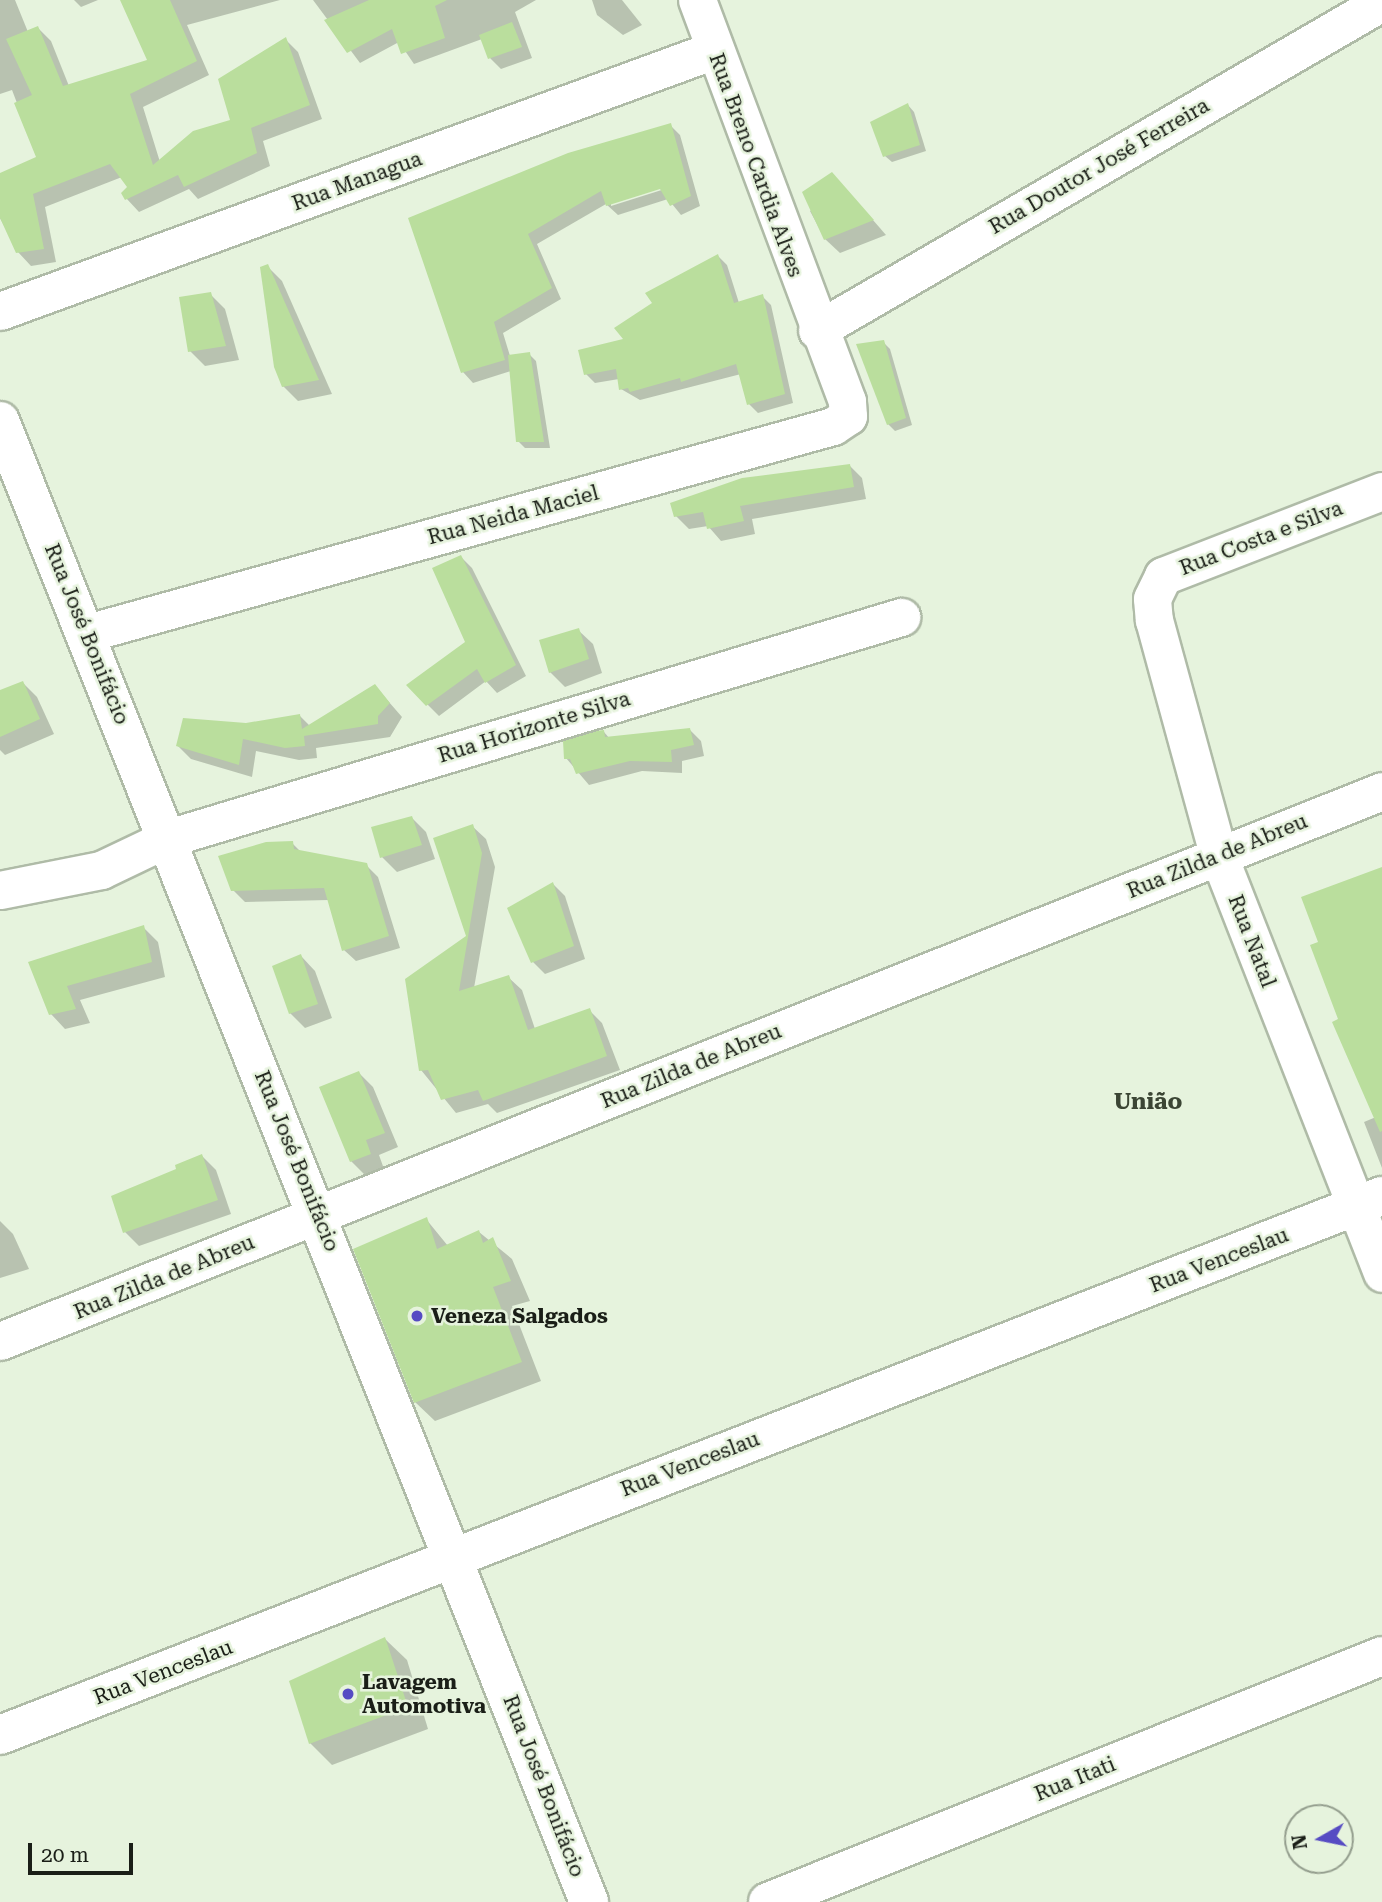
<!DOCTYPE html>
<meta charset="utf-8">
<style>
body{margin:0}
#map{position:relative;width:1382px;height:1902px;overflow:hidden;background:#e6f3dd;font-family:"Roboto Serif",serif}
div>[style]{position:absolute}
.shadow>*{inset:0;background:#0003}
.building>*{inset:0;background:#bade9d}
.roads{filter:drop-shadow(2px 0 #afbba7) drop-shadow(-2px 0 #afbba7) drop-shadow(0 2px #afbba7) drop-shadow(0 -2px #afbba7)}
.minor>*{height:37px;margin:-18.5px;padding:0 18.5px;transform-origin:18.5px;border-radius:18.5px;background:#fff}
.tertiary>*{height:38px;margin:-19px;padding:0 19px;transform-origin:19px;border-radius:19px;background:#fff}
.dots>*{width:19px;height:19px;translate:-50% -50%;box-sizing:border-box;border:4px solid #e6f3dd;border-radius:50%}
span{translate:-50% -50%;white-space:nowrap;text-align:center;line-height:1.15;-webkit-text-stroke:5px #e6f3dd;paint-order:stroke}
.street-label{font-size:21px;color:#1a1e17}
.poi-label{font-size:21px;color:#1a1e17;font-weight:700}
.left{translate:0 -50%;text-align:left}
.neighbourhood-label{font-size:23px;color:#3b4534;font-weight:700}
.north{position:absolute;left:1284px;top:1804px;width:70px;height:70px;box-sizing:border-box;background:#e6f3dd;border:2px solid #949e8e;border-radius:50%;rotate:261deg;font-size:19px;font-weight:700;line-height:28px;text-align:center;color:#1a1e17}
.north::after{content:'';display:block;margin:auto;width:24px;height:32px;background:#564bc3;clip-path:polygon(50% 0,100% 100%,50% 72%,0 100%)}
.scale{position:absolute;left:28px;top:1843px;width:105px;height:32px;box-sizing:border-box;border:4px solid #1a1e17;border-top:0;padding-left:9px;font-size:21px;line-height:24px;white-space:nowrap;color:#1a1e17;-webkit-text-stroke:5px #e6f3dd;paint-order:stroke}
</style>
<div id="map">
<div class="shadow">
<div style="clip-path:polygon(0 0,15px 0,28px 32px,38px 28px,51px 41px,69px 86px,150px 61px,122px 0,280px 0,187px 25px,209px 75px,143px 107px,160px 162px,232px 121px,285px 39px,298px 52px,322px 119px,263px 141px,270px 166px,198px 199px,189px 189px,139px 212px,126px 198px,130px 187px,122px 177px,45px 207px,56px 262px,31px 266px,18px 252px,0 218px,0 175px,38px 158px,12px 90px,0 94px)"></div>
<div style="clip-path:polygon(74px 0,98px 0,81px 7px)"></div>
<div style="clip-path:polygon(313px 0,536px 0,515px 12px,532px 58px,501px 69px,490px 58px,482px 39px,414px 64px,399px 42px,360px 63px)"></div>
<div style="clip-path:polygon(592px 0,622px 0,642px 25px,623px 35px,597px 15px)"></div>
<div style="clip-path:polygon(908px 105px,914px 112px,926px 151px,892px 162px,885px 156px)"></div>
<div style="clip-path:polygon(evenodd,670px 125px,680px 135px,700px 206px,681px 215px,668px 199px,618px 215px,606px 204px,537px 244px,561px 299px,503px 333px,510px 356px,529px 354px,536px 361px,550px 448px,525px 448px,518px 441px,511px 371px,473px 383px,463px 372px,410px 219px,670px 125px,667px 185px,668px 188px,611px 206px,611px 202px,667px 185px)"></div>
<div style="clip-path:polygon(846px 189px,886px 235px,840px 253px,825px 239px,810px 211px)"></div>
<div style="clip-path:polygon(718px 256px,727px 265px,739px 303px,762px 296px,771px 305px,793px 403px,758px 413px,749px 404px,741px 374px,640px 400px,621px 389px,619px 379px,595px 383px,586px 374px)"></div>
<div style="clip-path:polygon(267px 266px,282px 281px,332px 394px,298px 401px,283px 386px)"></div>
<div style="clip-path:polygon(210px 294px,225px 309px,239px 360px,205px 366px,190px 351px)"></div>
<div style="clip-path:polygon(883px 342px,890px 349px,912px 425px,895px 431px,888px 424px)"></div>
<div style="clip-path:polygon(850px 466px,862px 478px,866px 499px,752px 519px,755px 534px,721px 541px,708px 526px,689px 529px,676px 516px)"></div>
<div style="clip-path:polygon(461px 557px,472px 568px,526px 676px,497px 693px,486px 681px,439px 716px,408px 685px,467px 643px)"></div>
<div style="clip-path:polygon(578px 630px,593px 644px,602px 673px,565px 687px,550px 672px)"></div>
<div style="clip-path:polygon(23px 683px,37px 697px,54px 734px,5px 755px,0 750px,0 692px)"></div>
<div style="clip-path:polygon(375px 686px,402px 717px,390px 737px,316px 748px,317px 758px,299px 760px,256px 751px,252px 777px,191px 759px,178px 746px,246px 725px,300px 716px,310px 726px)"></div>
<div style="clip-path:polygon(690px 730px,701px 741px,704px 756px,682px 761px,682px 773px,642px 771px,589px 785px,566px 758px,604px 732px,610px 739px)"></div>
<div style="clip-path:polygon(412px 818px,426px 832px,435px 859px,397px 872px,382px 857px)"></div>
<div style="clip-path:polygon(472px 826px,486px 839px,495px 867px,474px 988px,508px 977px,522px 990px,535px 1029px,589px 1010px,602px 1023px,620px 1070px,497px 1113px,488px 1104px,456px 1113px,421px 1070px,407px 980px,468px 937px,435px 839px)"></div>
<div style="clip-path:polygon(292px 843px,301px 852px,366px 865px,378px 877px,400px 948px,356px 961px,344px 950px,329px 900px,245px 902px,233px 890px)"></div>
<div style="clip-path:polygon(1382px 869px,1382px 1168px,1364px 1122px,1376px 1117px,1341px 1020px,1321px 943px)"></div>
<div style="clip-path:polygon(553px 884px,565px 896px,585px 959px,545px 974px,533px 962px)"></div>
<div style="clip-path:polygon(143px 927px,158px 942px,165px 977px,80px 1000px,90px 1023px,65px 1029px,51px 1014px,30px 963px)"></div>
<div style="clip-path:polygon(301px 956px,315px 971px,332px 1018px,305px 1028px,290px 1013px)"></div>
<div style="clip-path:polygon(359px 1073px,373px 1087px,398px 1147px,379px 1155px,384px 1169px,366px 1176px,351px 1161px)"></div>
<div style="clip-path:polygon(202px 1156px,216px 1170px,231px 1214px,139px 1246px,125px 1232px,178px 1170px)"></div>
<div style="clip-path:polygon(426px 1219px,448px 1246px,479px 1232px,512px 1259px,530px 1301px,512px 1306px,541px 1381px,435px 1421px,415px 1402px)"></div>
<div style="clip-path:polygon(0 1221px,13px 1234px,29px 1269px,0 1278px)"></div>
<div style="clip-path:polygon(385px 1639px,407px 1660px,428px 1729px,332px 1765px,310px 1743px)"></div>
</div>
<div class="building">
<div style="clip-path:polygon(120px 0,170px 0,197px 61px,130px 94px,153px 165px,193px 131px,230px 120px,218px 79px,286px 37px,310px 105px,251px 128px,257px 153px,184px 187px,178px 175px,125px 200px,121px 193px,127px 187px,110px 164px,33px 194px,44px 249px,16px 253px,0 218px,0 173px,36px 157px,14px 103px,32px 95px,6px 39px,38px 26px,63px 86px,147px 60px)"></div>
<div style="clip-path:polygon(369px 0,447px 0,435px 6px,445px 38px,401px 54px,392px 29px,347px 53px,324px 20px)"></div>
<div style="clip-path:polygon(512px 22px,522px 47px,488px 59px,479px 35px)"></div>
<div style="clip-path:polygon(908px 103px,920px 145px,883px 157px,870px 122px)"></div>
<div style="clip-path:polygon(671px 123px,691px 196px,670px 206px,660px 189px,606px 206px,601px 191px,528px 234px,552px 288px,494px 322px,505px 360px,461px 373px,408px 218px,568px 153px)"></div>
<div style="clip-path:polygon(832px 172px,874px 220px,824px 240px,802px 192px)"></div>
<div style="clip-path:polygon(718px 254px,734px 303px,763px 294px,785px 394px,747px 405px,736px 364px,681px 382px,680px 378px,630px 392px,628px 388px,619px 390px,616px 369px,584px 375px,578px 350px,623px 339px,614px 328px,652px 303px,645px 293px)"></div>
<div style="clip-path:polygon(268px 264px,319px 380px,282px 387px,274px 367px,260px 267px)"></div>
<div style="clip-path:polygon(211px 292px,226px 346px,188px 352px,179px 297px)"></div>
<div style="clip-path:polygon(884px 340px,906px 418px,887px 425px,856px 344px)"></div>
<div style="clip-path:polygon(530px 352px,544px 442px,516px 442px,508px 355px)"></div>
<div style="clip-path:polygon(850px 464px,854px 487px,740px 506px,744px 521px,707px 529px,703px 512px,674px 517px,670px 503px,742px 478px)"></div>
<div style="clip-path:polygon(461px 555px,516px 665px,485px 683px,477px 669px,426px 706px,406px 685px,465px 642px,432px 568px)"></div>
<div style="clip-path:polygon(579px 628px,589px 659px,549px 673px,539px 640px)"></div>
<div style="clip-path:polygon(23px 681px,40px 719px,0 737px,0 690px)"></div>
<div style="clip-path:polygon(375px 684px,390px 703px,378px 716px,378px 724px,304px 736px,305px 746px,285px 748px,243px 739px,239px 765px,176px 746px,183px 718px,246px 723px,300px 714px,302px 729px)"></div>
<div style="clip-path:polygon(690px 728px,694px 745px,671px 750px,672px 762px,630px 761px,576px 774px,570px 759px,564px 759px,563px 741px,595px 731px,604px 730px,605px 737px)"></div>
<div style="clip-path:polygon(412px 816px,422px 845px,380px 858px,371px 827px)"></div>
<div style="clip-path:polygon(473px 824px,482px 853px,459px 991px,509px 975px,528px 1030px,590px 1008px,607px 1056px,483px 1101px,478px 1090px,441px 1100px,428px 1070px,419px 1071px,405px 979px,466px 936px,433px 838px)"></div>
<div style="clip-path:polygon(293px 841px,294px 849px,367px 863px,389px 936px,342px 951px,324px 888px,231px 891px,218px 856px,266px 842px)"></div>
<div style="clip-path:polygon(1382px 867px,1382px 1131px,1380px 1132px,1332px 1022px,1338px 1019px,1310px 945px,1318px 942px,1301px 897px)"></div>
<div style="clip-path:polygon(553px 882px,574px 946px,531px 963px,507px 908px)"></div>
<div style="clip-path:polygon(144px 925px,152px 962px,67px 986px,76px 1009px,49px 1015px,28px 962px)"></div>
<div style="clip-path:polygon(301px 954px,318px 1004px,289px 1014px,272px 966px)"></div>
<div style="clip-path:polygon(359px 1071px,385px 1133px,366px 1140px,371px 1154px,350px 1162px,319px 1087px)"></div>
<div style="clip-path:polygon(202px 1154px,218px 1200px,123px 1233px,111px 1196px,176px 1169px,175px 1165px)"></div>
<div style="clip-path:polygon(427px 1217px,437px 1249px,479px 1230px,483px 1243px,493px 1237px,511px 1281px,493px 1287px,522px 1362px,414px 1403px,353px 1249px)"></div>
<div style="clip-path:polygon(385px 1637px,408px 1707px,309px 1744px,289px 1681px)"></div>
</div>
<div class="roads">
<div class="minor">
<div style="left:0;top:311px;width:760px;rotate:-20.08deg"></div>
<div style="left:817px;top:330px;width:653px;rotate:-30.14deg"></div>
<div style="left:1382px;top:491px;width:235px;rotate:158.8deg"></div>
<div style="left:1163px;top:576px;width:25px;rotate:116deg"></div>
<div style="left:1152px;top:599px;width:21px;rotate:85deg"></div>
<div style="left:1154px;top:620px;width:243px;rotate:74.7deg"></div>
<div style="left:1218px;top:854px;width:450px;rotate:68.6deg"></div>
<div style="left:87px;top:633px;width:774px;rotate:-15.51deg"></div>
<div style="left:833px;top:426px;width:18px;rotate:-34deg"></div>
<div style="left:848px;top:416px;width:15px;rotate:-94deg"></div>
<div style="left:847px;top:401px;width:428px;rotate:-110.5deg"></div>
<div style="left:0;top:890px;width:103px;rotate:-11.2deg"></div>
<div style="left:101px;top:870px;width:74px;rotate:-25.5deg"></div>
<div style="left:168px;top:838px;width:766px;rotate:-16.78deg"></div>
<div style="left:0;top:1341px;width:1487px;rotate:-21.7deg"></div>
</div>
<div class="tertiary">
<div style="left:0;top:421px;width:1594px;rotate:68.31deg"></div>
<div style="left:0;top:1735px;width:1483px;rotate:-21.31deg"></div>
<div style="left:768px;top:1902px;width:661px;rotate:-21.83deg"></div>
</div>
</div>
<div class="dots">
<div style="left:417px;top:1316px;background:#564bc3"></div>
<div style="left:348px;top:1694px;background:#564bc3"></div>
</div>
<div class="street-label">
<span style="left:756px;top:165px;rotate:70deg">Rua Breno Cardia Alves</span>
<span style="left:1099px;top:166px;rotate:-30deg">Rua Doutor José Ferreira</span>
<span style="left:357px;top:181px;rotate:-20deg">Rua Managua</span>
<span style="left:513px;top:515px;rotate:-15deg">Rua Neida Maciel</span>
<span style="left:1261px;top:538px;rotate:-21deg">Rua Costa e Silva</span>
<span style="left:87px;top:634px;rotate:68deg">Rua José Bonifácio</span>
<span style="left:534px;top:727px;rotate:-17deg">Rua Horizonte Silva</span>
<span style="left:1217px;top:856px;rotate:-22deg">Rua Zilda de Abreu</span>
<span style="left:1252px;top:941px;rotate:69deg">Rua Natal</span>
<span style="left:691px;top:1066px;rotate:-22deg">Rua Zilda de Abreu</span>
<span style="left:297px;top:1161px;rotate:68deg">Rua José Bonifácio</span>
<span style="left:1219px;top:1260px;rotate:-21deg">Rua Venceslau</span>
<span style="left:164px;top:1277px;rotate:-22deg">Rua Zilda de Abreu</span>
<span style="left:690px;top:1464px;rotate:-21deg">Rua Venceslau</span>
<span style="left:163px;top:1672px;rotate:-21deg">Rua Venceslau</span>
<span style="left:1075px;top:1779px;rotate:-22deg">Rua Itati</span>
<span style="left:544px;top:1786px;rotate:69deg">Rua José Bonifácio</span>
</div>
<div class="poi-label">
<span class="left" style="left:431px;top:1316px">Veneza Salgados</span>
<span class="left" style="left:362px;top:1694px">Lavagem<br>Automotiva</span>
</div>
<div class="neighbourhood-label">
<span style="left:1148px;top:1102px">União</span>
</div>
<div class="north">N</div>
<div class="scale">20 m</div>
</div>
